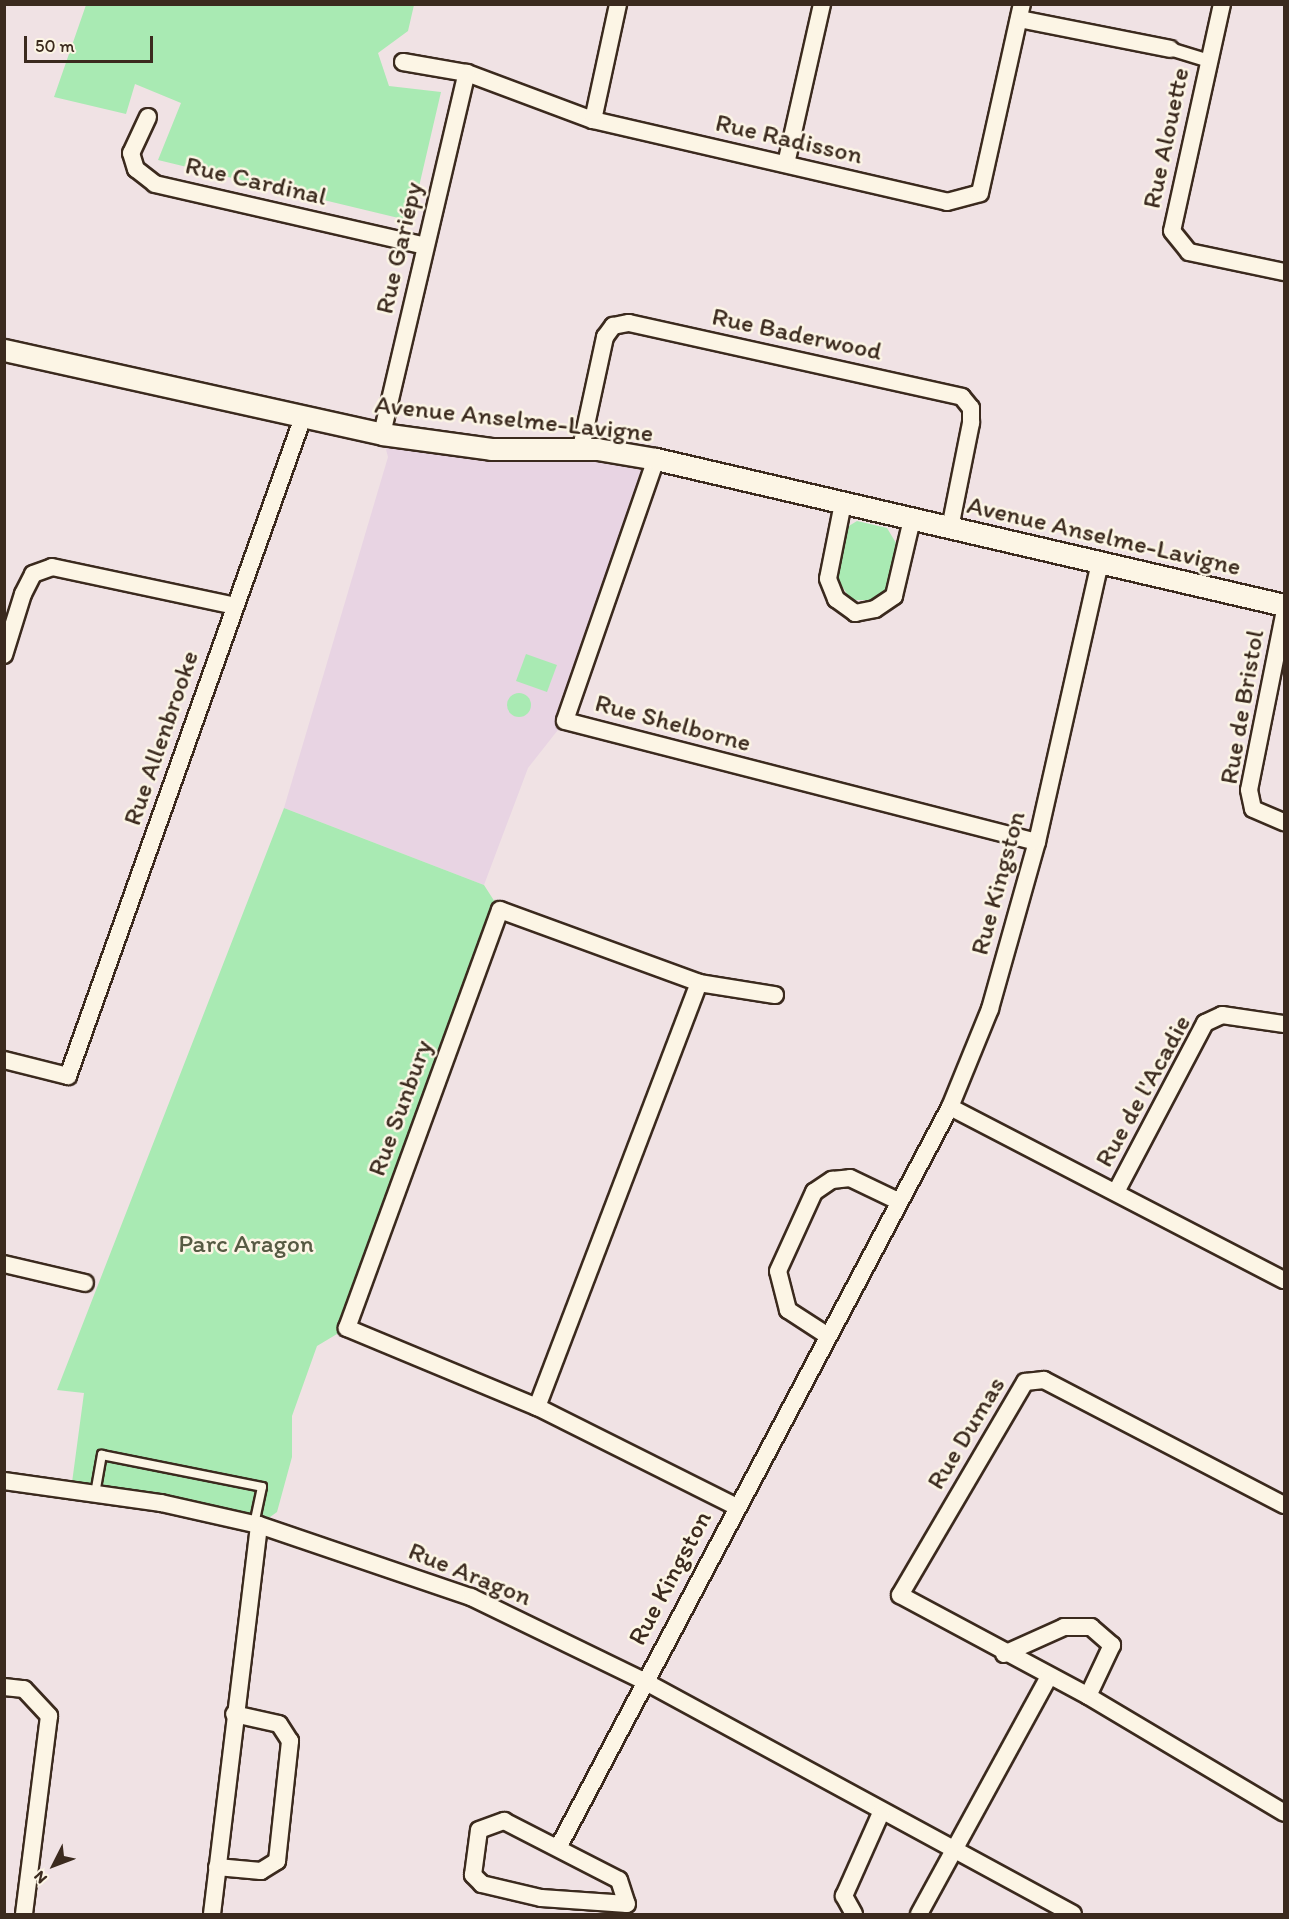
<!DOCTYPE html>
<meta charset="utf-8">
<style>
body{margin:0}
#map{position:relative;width:1289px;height:1919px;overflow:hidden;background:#f0e2e4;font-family:Itim,sans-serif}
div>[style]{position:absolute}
.built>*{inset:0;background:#e8d4e3}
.green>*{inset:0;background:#a9eab3}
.round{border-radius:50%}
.roads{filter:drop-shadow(2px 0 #3b2a1e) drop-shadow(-2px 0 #3b2a1e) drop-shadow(0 2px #3b2a1e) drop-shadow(0 -2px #3b2a1e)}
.service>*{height:8px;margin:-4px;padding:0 4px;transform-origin:4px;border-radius:4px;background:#fcf5e5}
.pedestrian>*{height:12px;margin:-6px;padding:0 6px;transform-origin:6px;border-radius:6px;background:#fcf5e5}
.minor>*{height:16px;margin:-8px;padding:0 8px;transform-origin:8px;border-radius:8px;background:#fcf5e5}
.tertiary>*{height:21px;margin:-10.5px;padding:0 10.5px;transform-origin:10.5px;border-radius:10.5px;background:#fcf5e5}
span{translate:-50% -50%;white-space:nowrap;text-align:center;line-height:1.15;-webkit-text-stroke:5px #fcf5e5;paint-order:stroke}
.street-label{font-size:26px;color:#3b2a1e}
.park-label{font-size:26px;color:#565a43}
.frame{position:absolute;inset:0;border:6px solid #3b2a1e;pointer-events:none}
.north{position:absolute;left:24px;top:1835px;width:60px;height:60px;-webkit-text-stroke:4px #fcf5e5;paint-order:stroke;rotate:228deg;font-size:16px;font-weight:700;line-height:24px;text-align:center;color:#3b2a1e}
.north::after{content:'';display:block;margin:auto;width:21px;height:27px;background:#3b2a1e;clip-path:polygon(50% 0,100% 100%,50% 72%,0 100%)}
.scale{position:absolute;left:24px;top:36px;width:129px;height:27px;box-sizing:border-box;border:3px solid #3b2a1e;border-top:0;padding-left:8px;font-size:18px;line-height:21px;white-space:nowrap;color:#3b2a1e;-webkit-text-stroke:4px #fcf5e5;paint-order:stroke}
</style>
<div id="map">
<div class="built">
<div style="clip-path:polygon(382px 434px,656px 459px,565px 721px,528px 768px,484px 885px,284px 808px,388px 457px)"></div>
</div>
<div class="green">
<div style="clip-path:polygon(86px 5px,414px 5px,408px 31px,378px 53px,389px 86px,441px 92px,411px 221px,158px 160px,181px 103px,135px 84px,126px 114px,54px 97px)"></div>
<div style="clip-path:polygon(857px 521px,887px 528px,896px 543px,890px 587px,875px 600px,851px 600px,836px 577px,844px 529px)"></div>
<div style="clip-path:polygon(526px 654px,557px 665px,547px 692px,516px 681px)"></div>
<div class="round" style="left:507px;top:693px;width:24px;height:24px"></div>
<div style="clip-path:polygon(284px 808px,484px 885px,500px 910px,347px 1328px,317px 1346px,292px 1416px,292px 1457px,277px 1512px,259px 1525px,71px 1490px,84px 1393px,57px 1390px)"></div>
</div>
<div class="roads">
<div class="service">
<div style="left:95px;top:1494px;width:40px;rotate:-80deg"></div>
<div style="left:102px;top:1455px;width:163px;rotate:11.3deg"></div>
<div style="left:262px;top:1487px;width:38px;rotate:102deg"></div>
</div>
<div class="pedestrian">
<div style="left:1170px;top:49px;width:41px;rotate:17.1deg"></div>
</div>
<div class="minor">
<div style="left:1222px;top:4px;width:232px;rotate:102.4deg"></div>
<div style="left:1172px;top:231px;width:27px;rotate:51deg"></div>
<div style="left:1189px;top:252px;width:97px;rotate:11.9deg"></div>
<div style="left:1019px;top:19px;width:154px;rotate:11.2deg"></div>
<div style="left:403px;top:62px;width:65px;rotate:9.8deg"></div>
<div style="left:467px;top:73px;width:134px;rotate:20.5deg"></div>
<div style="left:593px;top:120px;width:363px;rotate:13deg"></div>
<div style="left:947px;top:202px;width:34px;rotate:-15deg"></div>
<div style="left:980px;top:193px;width:194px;rotate:-77.5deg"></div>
<div style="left:148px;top:117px;width:40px;rotate:115deg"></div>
<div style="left:131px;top:153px;width:17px;rotate:73deg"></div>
<div style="left:136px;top:169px;width:24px;rotate:38deg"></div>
<div style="left:155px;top:184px;width:277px;rotate:12.9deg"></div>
<div style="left:593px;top:120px;width:119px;rotate:-77.8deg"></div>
<div style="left:786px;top:164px;width:164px;rotate:-77.3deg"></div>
<div style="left:382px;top:434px;width:371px;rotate:-76.8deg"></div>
<div style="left:581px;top:448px;width:114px;rotate:-77.8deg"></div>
<div style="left:605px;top:337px;width:14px;rotate:-54deg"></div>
<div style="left:613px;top:326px;width:16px;rotate:-11deg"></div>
<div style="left:629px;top:323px;width:341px;rotate:12.5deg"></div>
<div style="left:962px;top:397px;width:14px;rotate:51deg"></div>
<div style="left:971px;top:408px;width:15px;rotate:90deg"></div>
<div style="left:971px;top:423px;width:107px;rotate:101.3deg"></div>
<div style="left:656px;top:459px;width:277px;rotate:109.2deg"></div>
<div style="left:565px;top:721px;width:487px;rotate:14.4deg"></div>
<div style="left:843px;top:503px;width:77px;rotate:101.2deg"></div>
<div style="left:828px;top:579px;width:22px;rotate:68deg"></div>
<div style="left:836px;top:599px;width:24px;rotate:36deg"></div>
<div style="left:855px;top:613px;width:20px;rotate:-11deg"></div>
<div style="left:875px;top:609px;width:23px;rotate:-34deg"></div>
<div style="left:894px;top:596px;width:79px;rotate:-76.8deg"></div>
<div style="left:1284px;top:615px;width:178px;rotate:101.3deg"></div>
<div style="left:1249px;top:790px;width:19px;rotate:78deg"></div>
<div style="left:1253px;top:809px;width:34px;rotate:23deg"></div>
<div style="left:4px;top:655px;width:64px;rotate:-72.7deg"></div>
<div style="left:23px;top:594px;width:22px;rotate:-63deg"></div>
<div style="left:33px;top:574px;width:20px;rotate:-20deg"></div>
<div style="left:52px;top:567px;width:187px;rotate:12deg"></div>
<div style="left:4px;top:1060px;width:66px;rotate:14deg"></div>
<div style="left:68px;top:1076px;width:700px;rotate:-70.37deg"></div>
<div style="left:950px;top:1107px;width:376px;rotate:27.4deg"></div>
<div style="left:1117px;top:1190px;width:189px;rotate:-62.2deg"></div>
<div style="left:1205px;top:1023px;width:19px;rotate:-25deg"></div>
<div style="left:1222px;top:1015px;width:63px;rotate:8.3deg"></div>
<div style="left:4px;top:1264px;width:83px;rotate:13.2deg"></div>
<div style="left:828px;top:1336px;width:48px;rotate:-147deg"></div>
<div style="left:788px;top:1310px;width:40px;rotate:-104.4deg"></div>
<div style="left:778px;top:1271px;width:87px;rotate:-65.5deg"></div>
<div style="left:814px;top:1192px;width:22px;rotate:-34deg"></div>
<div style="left:832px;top:1180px;width:18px;rotate:-6deg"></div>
<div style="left:850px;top:1178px;width:55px;rotate:25.6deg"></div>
<div style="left:537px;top:1407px;width:454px;rotate:-69.1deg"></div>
<div style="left:4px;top:1481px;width:159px;rotate:8deg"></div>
<div style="left:161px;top:1503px;width:100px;rotate:12.7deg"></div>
<div style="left:259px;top:1525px;width:224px;rotate:18.8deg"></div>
<div style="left:471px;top:1597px;width:192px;rotate:25.9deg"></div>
<div style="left:644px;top:1681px;width:488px;rotate:28.5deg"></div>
<div style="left:1284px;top:1505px;width:271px;rotate:-152.5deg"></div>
<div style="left:1044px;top:1380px;width:19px;rotate:174deg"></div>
<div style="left:1025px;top:1382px;width:247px;rotate:120.4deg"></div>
<div style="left:900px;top:1595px;width:213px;rotate:28.2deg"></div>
<div style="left:1088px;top:1696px;width:228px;rotate:30.8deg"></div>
<div style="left:737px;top:1507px;width:224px;rotate:-153.4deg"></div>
<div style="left:537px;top:1407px;width:206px;rotate:-157.4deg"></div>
<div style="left:347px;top:1328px;width:445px;rotate:-69.9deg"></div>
<div style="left:500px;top:910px;width:212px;rotate:20.1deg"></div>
<div style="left:699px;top:983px;width:77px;rotate:9deg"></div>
<div style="left:1004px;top:1654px;width:66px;rotate:-24.2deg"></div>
<div style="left:1064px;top:1627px;width:27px"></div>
<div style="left:1091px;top:1627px;width:28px;rotate:41deg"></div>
<div style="left:1112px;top:1645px;width:56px;rotate:115.2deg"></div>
<div style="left:4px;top:1687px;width:20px;rotate:6deg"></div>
<div style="left:24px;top:1689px;width:37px;rotate:47deg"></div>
<div style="left:49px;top:1716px;width:200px;rotate:97.2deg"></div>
<div style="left:504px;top:1821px;width:129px;rotate:27.2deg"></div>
<div style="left:619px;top:1880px;width:25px;rotate:72deg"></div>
<div style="left:627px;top:1904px;width:86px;rotate:-176deg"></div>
<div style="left:541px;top:1898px;width:61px;rotate:-166.7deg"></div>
<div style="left:482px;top:1884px;width:13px;rotate:-135deg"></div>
<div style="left:473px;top:1875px;width:45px;rotate:-82.4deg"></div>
<div style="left:479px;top:1830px;width:27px;rotate:-20deg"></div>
<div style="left:559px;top:1846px;width:836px;rotate:-62.12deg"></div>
<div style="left:950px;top:1107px;width:106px;rotate:-67.8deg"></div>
<div style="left:990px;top:1009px;width:173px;rotate:-74.3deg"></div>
<div style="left:1037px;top:842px;width:287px;rotate:-77.3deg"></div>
<div style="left:217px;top:1867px;width:44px;rotate:5.2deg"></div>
<div style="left:261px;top:1871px;width:19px;rotate:-32deg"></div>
<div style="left:277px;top:1861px;width:121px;rotate:-83.8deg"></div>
<div style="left:290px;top:1741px;width:20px;rotate:-123deg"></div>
<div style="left:279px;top:1724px;width:46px;rotate:-167.5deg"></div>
<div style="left:212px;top:1914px;width:392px;rotate:-83.1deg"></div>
<div style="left:854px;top:1914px;width:21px;rotate:-119deg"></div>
<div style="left:844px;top:1896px;width:91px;rotate:-66deg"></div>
<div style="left:919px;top:1914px;width:270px;rotate:-61.3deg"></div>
</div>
<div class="tertiary">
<div style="left:4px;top:350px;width:387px;rotate:12.5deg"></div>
<div style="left:382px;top:434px;width:110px;rotate:7.8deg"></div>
<div style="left:491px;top:449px;width:106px"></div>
<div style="left:597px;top:449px;width:60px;rotate:9.6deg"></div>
<div style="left:656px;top:459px;width:645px;rotate:13.09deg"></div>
</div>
</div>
<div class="street-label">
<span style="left:1166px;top:138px;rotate:-78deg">Rue Alouette</span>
<span style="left:789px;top:139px;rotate:13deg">Rue Radisson</span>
<span style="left:256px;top:181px;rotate:13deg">Rue Cardinal</span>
<span style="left:399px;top:248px;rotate:-77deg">Rue Gariépy</span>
<span style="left:797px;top:334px;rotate:12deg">Rue Baderwood</span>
<span style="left:514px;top:419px;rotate:6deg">Avenue Anselme-Lavigne</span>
<span style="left:1104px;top:536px;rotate:13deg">Avenue Anselme-Lavigne</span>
<span style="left:1242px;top:707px;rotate:-80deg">Rue de Bristol</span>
<span style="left:673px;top:723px;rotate:15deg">Rue Shelborne</span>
<span style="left:161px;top:738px;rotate:-71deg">Rue Allenbrooke</span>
<span style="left:998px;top:883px;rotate:-75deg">Rue Kingston</span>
<span style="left:1143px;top:1091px;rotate:-61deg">Rue de l'Acadie</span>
<span style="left:400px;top:1108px;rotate:-70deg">Rue Sunbury</span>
<span style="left:966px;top:1433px;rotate:-59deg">Rue Dumas</span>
<span style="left:470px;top:1574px;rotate:22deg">Rue Aragon</span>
<span style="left:670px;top:1578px;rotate:-62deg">Rue Kingston</span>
</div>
<div class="park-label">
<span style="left:246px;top:1244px">Parc Aragon</span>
</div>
<div class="frame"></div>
<div class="north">N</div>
<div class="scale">50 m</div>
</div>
